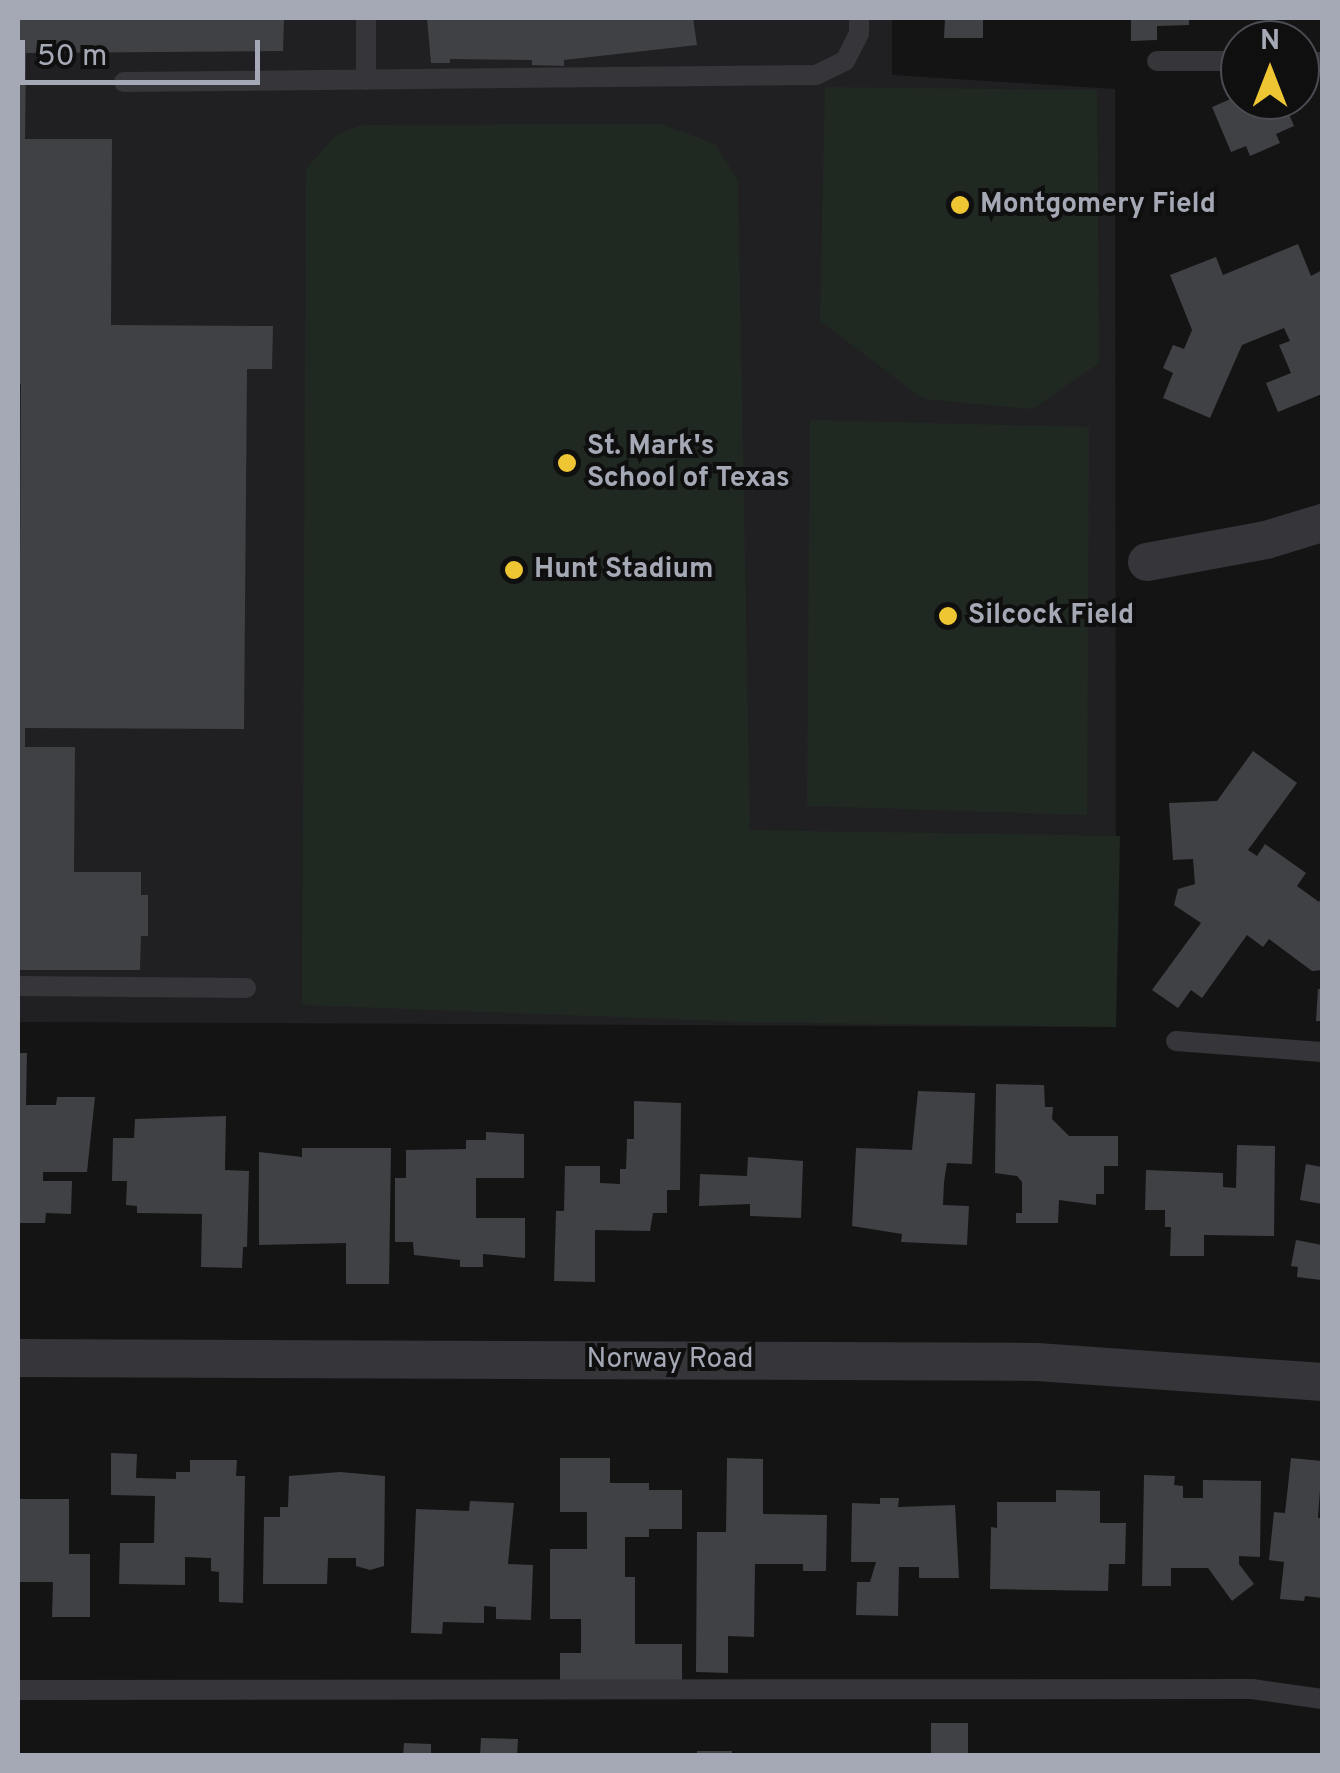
<!DOCTYPE html>
<style>
body{margin:0}
#map{position:relative;width:1340px;height:1773px;overflow:hidden;background:#141415;font-family:Overpass,sans-serif}
div>[style]{position:absolute}
.built>*{inset:0;background:#202022}
.green>*{inset:0;background:#202822}
.building>*{inset:0;background:#404145}
.lane>*{height:20px;margin:-10px;padding:0 10px;transform-origin:10px;border-radius:10px;background:#35353a}
.street>*{height:38px;margin:-19px;padding:0 19px;transform-origin:19px;border-radius:19px;background:#35353a}
.dots>*{width:28px;height:28px;translate:-50% -50%;box-sizing:border-box;border:5px solid #0f0f10;border-radius:50%}
span{translate:-50% -50%;white-space:nowrap;text-align:center;line-height:1.15;-webkit-text-stroke:8px #0f0f10;paint-order:stroke}
.poi-label{font-size:28px;color:#a5a8b5;font-weight:700}
.left{translate:0 -50%;text-align:left}
.street-label{font-size:28px;color:#a5a8b5}
.frame{position:absolute;inset:0;border:20px solid #a5a8b5;pointer-events:none}
.north{position:absolute;left:1220px;top:20px;width:100px;height:100px;box-sizing:border-box;background:#0f0f10;border:2px solid #4b4c52;border-radius:50%;rotate:0deg;font-size:28px;font-weight:700;line-height:40px;text-align:center;color:#a5a8b5}
.north::after{content:'';display:block;margin:auto;width:35px;height:45px;background:#eec633;clip-path:polygon(50% 0,100% 100%,50% 72%,0 100%)}
.scale{position:absolute;left:20px;top:40px;width:240px;height:45px;box-sizing:border-box;border:5px solid #a5a8b5;border-top:0;padding-left:12px;font-size:30px;line-height:35px;white-space:nowrap;color:#a5a8b5;-webkit-text-stroke:8px #0f0f10;paint-order:stroke}
</style>
<div id="map">
<div class="built">
<div style="clip-path:polygon(18px 18px,892px 18px,892px 75px,1115px 89px,1116px 1027px,18px 1022px)"></div>
</div>
<div class="green">
<div style="clip-path:polygon(825px 87px,1097px 90px,1099px 363px,1033px 409px,923px 399px,820px 321px)"></div>
<div style="clip-path:polygon(661px 124px,715px 144px,738px 180px,750px 830px,1120px 836px,1116px 1027px,747px 1022px,302px 1005px,306px 169px,336px 135px,362px 125px)"></div>
<div style="clip-path:polygon(810px 420px,1089px 427px,1087px 815px,807px 806px)"></div>
</div>
<div class="building">
<div style="clip-path:polygon(18px 18px,284px 18px,283px 51px,26px 53px,25px 139px,112px 139px,111px 325px,273px 326px,272px 369px,247px 369px,244px 729px,25px 728px,25px 747px,75px 747px,74px 872px,141px 872px,141px 895px,148px 895px,148px 936px,141px 936px,140px 970px,18px 970px,21px 384px,18px 384px)"></div>
<div style="clip-path:polygon(427px 18px,693px 18px,697px 45px,564px 60px,564px 66px,532px 65px,532px 60px,450px 59px,450px 63px,431px 63px)"></div>
<div style="clip-path:polygon(945px 18px,983px 18px,983px 38px,944px 38px)"></div>
<div style="clip-path:polygon(1131px 18px,1189px 18px,1189px 25px,1157px 26px,1157px 40px,1131px 41px)"></div>
<div style="clip-path:polygon(1240px 95px,1240px 100px,1283px 100px,1294px 126px,1276px 134px,1280px 143px,1250px 156px,1246px 146px,1231px 152px,1212px 107px)"></div>
<div style="clip-path:polygon(1298px 244px,1311px 276px,1322px 270px,1322px 394px,1278px 412px,1266px 383px,1291px 373px,1279px 345px,1290px 341px,1284px 328px,1242px 345px,1210px 418px,1163px 398px,1173px 373px,1163px 368px,1173px 345px,1184px 349px,1192px 330px,1170px 275px,1216px 257px,1223px 275px)"></div>
<div style="clip-path:polygon(1253px 751px,1297px 783px,1248px 850px,1257px 856px,1265px 844px,1306px 873px,1297px 886px,1319px 902px,1322px 897px,1322px 970px,1312px 971px,1269px 939px,1263px 947px,1247px 935px,1202px 998px,1191px 990px,1178px 1008px,1152px 990px,1201px 923px,1174px 905px,1178px 889px,1195px 884px,1193px 859px,1173px 860px,1169px 803px,1217px 801px)"></div>
<div style="clip-path:polygon(1318px 989px,1322px 989px,1322px 1021px,1316px 1021px)"></div>
<div style="clip-path:polygon(18px 1053px,27px 1053px,26px 1105px,56px 1105px,57px 1097px,95px 1097px,87px 1172px,43px 1172px,43px 1181px,72px 1181px,71px 1214px,46px 1213px,45px 1223px,19px 1223px)"></div>
<div style="clip-path:polygon(996px 1084px,1044px 1085px,1045px 1107px,1053px 1107px,1052px 1119px,1069px 1136px,1118px 1136px,1118px 1166px,1104px 1166px,1104px 1194px,1096px 1194px,1096px 1205px,1059px 1200px,1058px 1223px,1016px 1223px,1016px 1213px,1022px 1213px,1022px 1182px,1017px 1176px,995px 1173px)"></div>
<div style="clip-path:polygon(918px 1091px,975px 1093px,972px 1164px,947px 1163px,944px 1182px,943px 1205px,969px 1206px,967px 1245px,901px 1242px,902px 1234px,852px 1226px,856px 1148px,912px 1150px)"></div>
<div style="clip-path:polygon(634px 1101px,681px 1103px,680px 1190px,667px 1190px,667px 1213px,653px 1213px,650px 1231px,595px 1230px,595px 1282px,554px 1281px,556px 1211px,564px 1211px,565px 1166px,600px 1166px,600px 1183px,620px 1184px,620px 1169px,626px 1169px,627px 1139px,634px 1139px)"></div>
<div style="clip-path:polygon(226px 1116px,225px 1170px,249px 1171px,247px 1247px,243px 1247px,242px 1268px,201px 1267px,202px 1214px,137px 1213px,137px 1206px,126px 1205px,127px 1181px,112px 1181px,113px 1138px,134px 1138px,135px 1119px)"></div>
<div style="clip-path:polygon(486px 1132px,524px 1134px,524px 1178px,476px 1178px,476px 1218px,525px 1218px,525px 1258px,483px 1254px,483px 1267px,460px 1267px,460px 1260px,414px 1255px,413px 1242px,395px 1242px,395px 1178px,406px 1178px,406px 1150px,466px 1149px,466px 1140px,486px 1140px)"></div>
<div style="clip-path:polygon(1237px 1145px,1275px 1146px,1274px 1236px,1204px 1235px,1204px 1256px,1170px 1256px,1171px 1227px,1165px 1227px,1165px 1210px,1145px 1210px,1146px 1170px,1223px 1173px,1223px 1187px,1236px 1188px)"></div>
<div style="clip-path:polygon(302px 1148px,391px 1148px,389px 1284px,346px 1284px,346px 1243px,259px 1245px,259px 1152px,302px 1157px)"></div>
<div style="clip-path:polygon(748px 1157px,803px 1161px,801px 1218px,750px 1216px,750px 1204px,699px 1206px,700px 1174px,747px 1176px)"></div>
<div style="clip-path:polygon(1306px 1164px,1322px 1167px,1322px 1204px,1300px 1200px)"></div>
<div style="clip-path:polygon(1296px 1240px,1322px 1245px,1321px 1280px,1297px 1277px,1298px 1267px,1291px 1266px)"></div>
<div style="clip-path:polygon(111px 1453px,137px 1454px,136px 1478px,176px 1479px,176px 1472px,190px 1472px,190px 1460px,237px 1460px,236px 1476px,245px 1476px,243px 1603px,219px 1602px,219px 1572px,211px 1571px,211px 1558px,185px 1557px,185px 1585px,119px 1584px,120px 1543px,154px 1543px,155px 1496px,111px 1495px)"></div>
<div style="clip-path:polygon(560px 1458px,610px 1458px,610px 1483px,649px 1483px,649px 1490px,682px 1490px,682px 1529px,649px 1529px,649px 1537px,625px 1537px,625px 1577px,635px 1577px,635px 1644px,682px 1644px,682px 1681px,560px 1681px,560px 1653px,581px 1653px,581px 1619px,550px 1619px,550px 1549px,587px 1549px,587px 1512px,560px 1512px)"></div>
<div style="clip-path:polygon(727px 1458px,763px 1459px,763px 1514px,827px 1515px,826px 1571px,803px 1571px,803px 1564px,755px 1564px,754px 1637px,728px 1636px,728px 1673px,696px 1672px,697px 1532px,726px 1532px)"></div>
<div style="clip-path:polygon(1291px 1458px,1322px 1461px,1318px 1518px,1322px 1518px,1322px 1598px,1305px 1596px,1304px 1601px,1280px 1599px,1284px 1562px,1269px 1560px,1274px 1512px,1285px 1513px)"></div>
<div style="clip-path:polygon(340px 1472px,385px 1476px,384px 1566px,370px 1570px,356px 1566px,356px 1558px,328px 1558px,327px 1584px,263px 1584px,264px 1517px,280px 1517px,280px 1507px,288px 1507px,289px 1476px)"></div>
<div style="clip-path:polygon(1144px 1475px,1175px 1476px,1174px 1485px,1183px 1486px,1183px 1498px,1203px 1498px,1203px 1480px,1261px 1481px,1260px 1557px,1239px 1556px,1239px 1564px,1254px 1584px,1232px 1601px,1208px 1568px,1171px 1568px,1171px 1586px,1142px 1586px)"></div>
<div style="clip-path:polygon(1056px 1490px,1100px 1491px,1100px 1523px,1126px 1523px,1125px 1564px,1109px 1564px,1108px 1591px,990px 1589px,991px 1527px,997px 1528px,997px 1502px,1056px 1502px)"></div>
<div style="clip-path:polygon(880px 1498px,899px 1498px,898px 1507px,955px 1505px,959px 1578px,919px 1578px,919px 1567px,899px 1567px,898px 1616px,856px 1615px,857px 1582px,870px 1582px,876px 1562px,851px 1562px,852px 1503px,880px 1504px)"></div>
<div style="clip-path:polygon(18px 1499px,69px 1499px,69px 1554px,90px 1554px,90px 1617px,52px 1617px,53px 1582px,18px 1582px)"></div>
<div style="clip-path:polygon(470px 1501px,514px 1503px,508px 1564px,533px 1565px,531px 1620px,496px 1619px,496px 1607px,484px 1606px,484px 1623px,443px 1622px,442px 1634px,411px 1633px,416px 1509px,469px 1511px)"></div>
<div style="clip-path:polygon(931px 1723px,968px 1723px,968px 1756px,931px 1756px)"></div>
<div style="clip-path:polygon(481px 1738px,518px 1739px,517px 1756px,480px 1756px)"></div>
<div style="clip-path:polygon(404px 1743px,431px 1744px,431px 1756px,403px 1756px)"></div>
<div style="clip-path:polygon(697px 1751px,732px 1751px,732px 1756px,697px 1756px)"></div>
</div>
<div class="lane">
<div style="left:1157px;top:61px;width:83px"></div>
<div style="left:1300px;top:62px;width:22px"></div>
<div style="left:366px;top:80px;width:62px;rotate:-90deg"></div>
<div style="left:124px;top:82px;width:692px;rotate:-0.58deg"></div>
<div style="left:816px;top:75px;width:32px;rotate:-26deg"></div>
<div style="left:845px;top:61px;width:31px;rotate:-63deg"></div>
<div style="left:859px;top:33px;width:15px;rotate:-90deg"></div>
<div style="left:18px;top:986px;width:228px;rotate:0.5deg"></div>
<div style="left:1176px;top:1041px;width:146px;rotate:4.3deg"></div>
<div style="left:18px;top:1690px;width:1234px;rotate:-0.05deg"></div>
<div style="left:1252px;top:1689px;width:71px;rotate:8.1deg"></div>
</div>
<div class="street">
<div style="left:1147px;top:562px;width:121px;rotate:-10.5deg"></div>
<div style="left:1266px;top:540px;width:59px;rotate:-16.9deg"></div>
<div style="left:18px;top:1358px;width:1019px;rotate:0.22deg"></div>
<div style="left:1037px;top:1362px;width:286px;rotate:4deg"></div>
</div>
<div class="dots">
<div style="left:960px;top:205px;background:#eec633"></div>
<div style="left:567px;top:463px;background:#eec633"></div>
<div style="left:514px;top:570px;background:#eec633"></div>
<div style="left:948px;top:616px;background:#eec633"></div>
</div>
<div class="poi-label">
<span class="left" style="left:980px;top:205px">Montgomery Field</span>
<span class="left" style="left:587px;top:463px">St. Mark's<br>School of Texas</span>
<span class="left" style="left:534px;top:570px">Hunt Stadium</span>
<span class="left" style="left:968px;top:616px">Silcock Field</span>
</div>
<div class="street-label">
<span style="left:670px;top:1360px">Norway Road</span>
</div>
<div class="frame"></div>
<div class="north">N</div>
<div class="scale">50 m</div>
</div>
